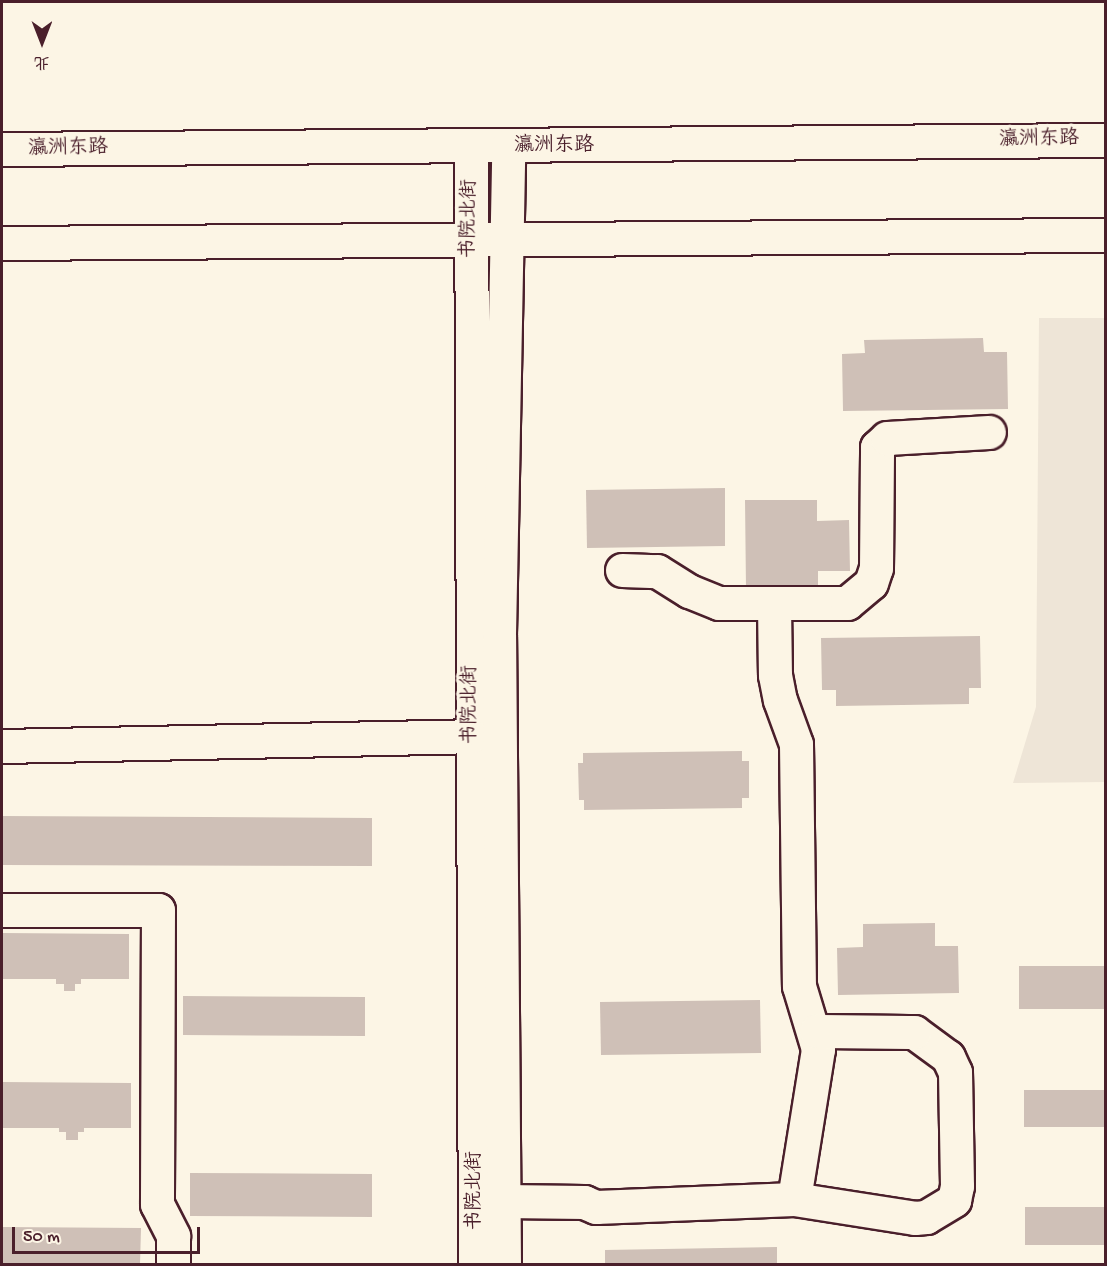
<!DOCTYPE html>
<meta charset="utf-8">
<style>
body{margin:0}
#map{position:relative;width:1107px;height:1266px;overflow:hidden;background:#fcf5e5;font-family:"Gochi Hand","LXGW WenKai TC",sans-serif}
div>[style]{position:absolute}
.built>*{inset:0;background:#eee5d7}
.building>*{inset:0;background:#cfc0b7}
.roads{filter:drop-shadow(2px 0 #4a1f2b) drop-shadow(-2px 0 #4a1f2b) drop-shadow(0 2px #4a1f2b) drop-shadow(0 -2px #4a1f2b)}
.minor>*{height:33px;margin:-16.5px;padding:0 16.5px;transform-origin:16.5px;border-radius:16.5px;background:#fcf5e5}
span{translate:-50% -50%;white-space:nowrap;text-align:center;line-height:1.15;-webkit-text-stroke:6px #fcf5e5;paint-order:stroke}
.street-label{font-size:20px;color:#4a1f2b}
.frame{position:absolute;inset:0;border:3px solid #4a1f2b;pointer-events:none}
.north{position:absolute;left:12px;top:12px;width:60px;height:60px;-webkit-text-stroke:4px #fcf5e5;paint-order:stroke;rotate:180deg;font-size:16px;font-weight:700;line-height:24px;text-align:center;color:#4a1f2b}
.north::after{content:'';display:block;margin:auto;width:21px;height:27px;background:#4a1f2b;clip-path:polygon(50% 0,100% 100%,50% 72%,0 100%)}
.scale{position:absolute;left:12px;top:1227px;width:188px;height:27px;box-sizing:border-box;border:3px solid #4a1f2b;border-top:0;padding-left:8px;font-size:18px;line-height:21px;white-space:nowrap;color:#4a1f2b;-webkit-text-stroke:4px #fcf5e5;paint-order:stroke}
</style>
<div id="map">
<div class="built">
<div style="clip-path:polygon(1039px 318px,1105px 318px,1105px 782px,1013px 783px,1036px 707px)"></div>
</div>
<div class="building">
<div style="clip-path:polygon(983px 338px,984px 352px,1007px 352px,1008px 409px,843px 411px,842px 354px,865px 353px,864px 340px)"></div>
<div style="clip-path:polygon(725px 488px,725px 546px,587px 548px,586px 490px)"></div>
<div style="clip-path:polygon(745px 500px,817px 500px,817px 521px,849px 520px,850px 571px,818px 571px,818px 588px,746px 589px)"></div>
<div style="clip-path:polygon(980px 636px,981px 688px,969px 688px,969px 704px,836px 706px,836px 690px,822px 690px,821px 638px)"></div>
<div style="clip-path:polygon(742px 751px,742px 761px,749px 761px,749px 798px,742px 798px,742px 808px,584px 810px,584px 800px,579px 800px,578px 763px,583px 763px,583px 753px)"></div>
<div style="clip-path:polygon(2px 816px,372px 818px,372px 866px,2px 865px)"></div>
<div style="clip-path:polygon(935px 923px,935px 946px,958px 946px,959px 993px,838px 995px,837px 948px,863px 947px,863px 924px)"></div>
<div style="clip-path:polygon(2px 933px,129px 934px,129px 979px,81px 979px,81px 984px,75px 984px,75px 991px,64px 991px,64px 984px,56px 984px,56px 979px,2px 979px)"></div>
<div style="clip-path:polygon(1019px 966px,1106px 966px,1106px 1009px,1019px 1009px)"></div>
<div style="clip-path:polygon(183px 996px,365px 997px,365px 1036px,183px 1035px)"></div>
<div style="clip-path:polygon(760px 1000px,761px 1053px,601px 1055px,600px 1002px)"></div>
<div style="clip-path:polygon(2px 1082px,131px 1083px,131px 1128px,84px 1128px,84px 1132px,78px 1132px,78px 1140px,66px 1140px,66px 1132px,59px 1132px,59px 1128px,2px 1128px)"></div>
<div style="clip-path:polygon(1024px 1090px,1106px 1090px,1106px 1127px,1024px 1127px)"></div>
<div style="clip-path:polygon(190px 1173px,372px 1174px,372px 1217px,190px 1216px)"></div>
<div style="clip-path:polygon(1025px 1207px,1106px 1207px,1106px 1245px,1025px 1245px)"></div>
<div style="clip-path:polygon(2px 1227px,141px 1228px,140px 1264px,2px 1264px)"></div>
<div style="clip-path:polygon(777px 1247px,777px 1264px,605px 1264px,605px 1250px)"></div>
</div>
<div class="roads">
<div class="minor">
<div style="left:471px;top:145px;width:1119px;rotate:89.8deg"></div>
<div style="left:2px;top:149px;width:1104px;rotate:-0.47deg"></div>
<div style="left:2px;top:243px;width:1104px;rotate:-0.42deg"></div>
<div style="left:622px;top:570px;width:35px;rotate:2deg"></div>
<div style="left:657px;top:571px;width:38px;rotate:32deg"></div>
<div style="left:689px;top:591px;width:32px;rotate:22deg"></div>
<div style="left:719px;top:603px;width:128px"></div>
<div style="left:847px;top:603px;width:31px;rotate:-40deg"></div>
<div style="left:871px;top:583px;width:16px;rotate:-72deg"></div>
<div style="left:876px;top:568px;width:121px;rotate:-89.5deg"></div>
<div style="left:877px;top:447px;width:13px;rotate:-42deg"></div>
<div style="left:887px;top:438px;width:102px;rotate:-3.4deg"></div>
<div style="left:774px;top:605px;width:70px;rotate:89.2deg"></div>
<div style="left:775px;top:675px;width:25px;rotate:79deg"></div>
<div style="left:780px;top:700px;width:47px;rotate:70deg"></div>
<div style="left:796px;top:744px;width:242px;rotate:89.3deg"></div>
<div style="left:799px;top:986px;width:66px;rotate:73.2deg"></div>
<div style="left:818px;top:1049px;width:152px;rotate:99.1deg"></div>
<div style="left:2px;top:746px;width:469px;rotate:-1.2deg"></div>
<div style="left:2px;top:910px;width:156px"></div>
<div style="left:158px;top:910px;width:294px;rotate:90.2deg"></div>
<div style="left:157px;top:1204px;width:36px;rotate:63deg"></div>
<div style="left:173px;top:1236px;width:28px;rotate:90deg"></div>
<div style="left:504px;top:1201px;width:80px;rotate:0.7deg"></div>
<div style="left:584px;top:1202px;width:13px;rotate:23deg"></div>
<div style="left:596px;top:1207px;width:198px;rotate:-2.3deg"></div>
<div style="left:794px;top:1199px;width:122px;rotate:8.9deg"></div>
<div style="left:915px;top:1218px;width:11px;rotate:-5deg"></div>
<div style="left:926px;top:1217px;width:33px;rotate:-31deg"></div>
<div style="left:954px;top:1200px;width:14px;rotate:-78deg"></div>
<div style="left:957px;top:1186px;width:114px;rotate:-91deg"></div>
<div style="left:955px;top:1072px;width:17px;rotate:-115deg"></div>
<div style="left:948px;top:1057px;width:42px;rotate:-143.7deg"></div>
<div style="left:914px;top:1032px;width:98px;rotate:-179.4deg"></div>
<div style="left:504px;top:1264px;width:630px;rotate:-90.45deg"></div>
<div style="left:499px;top:634px;width:489px;rotate:-88.9deg"></div>
</div>
</div>
<div class="street-label">
<span style="left:1039px;top:140px;rotate:-1deg">瀛洲东路</span>
<span style="left:554px;top:146px">瀛洲东路</span>
<span style="left:68px;top:149px;rotate:-1deg">瀛洲东路</span>
<span style="left:470px;top:219px;rotate:-89deg">书院北街</span>
<span style="left:471px;top:705px;rotate:-90deg">书院北街</span>
<span style="left:475px;top:1191px;rotate:-90deg">书院北街</span>
</div>
<div class="frame"></div>
<div class="north">北</div>
<div class="scale">50 m</div>
</div>
